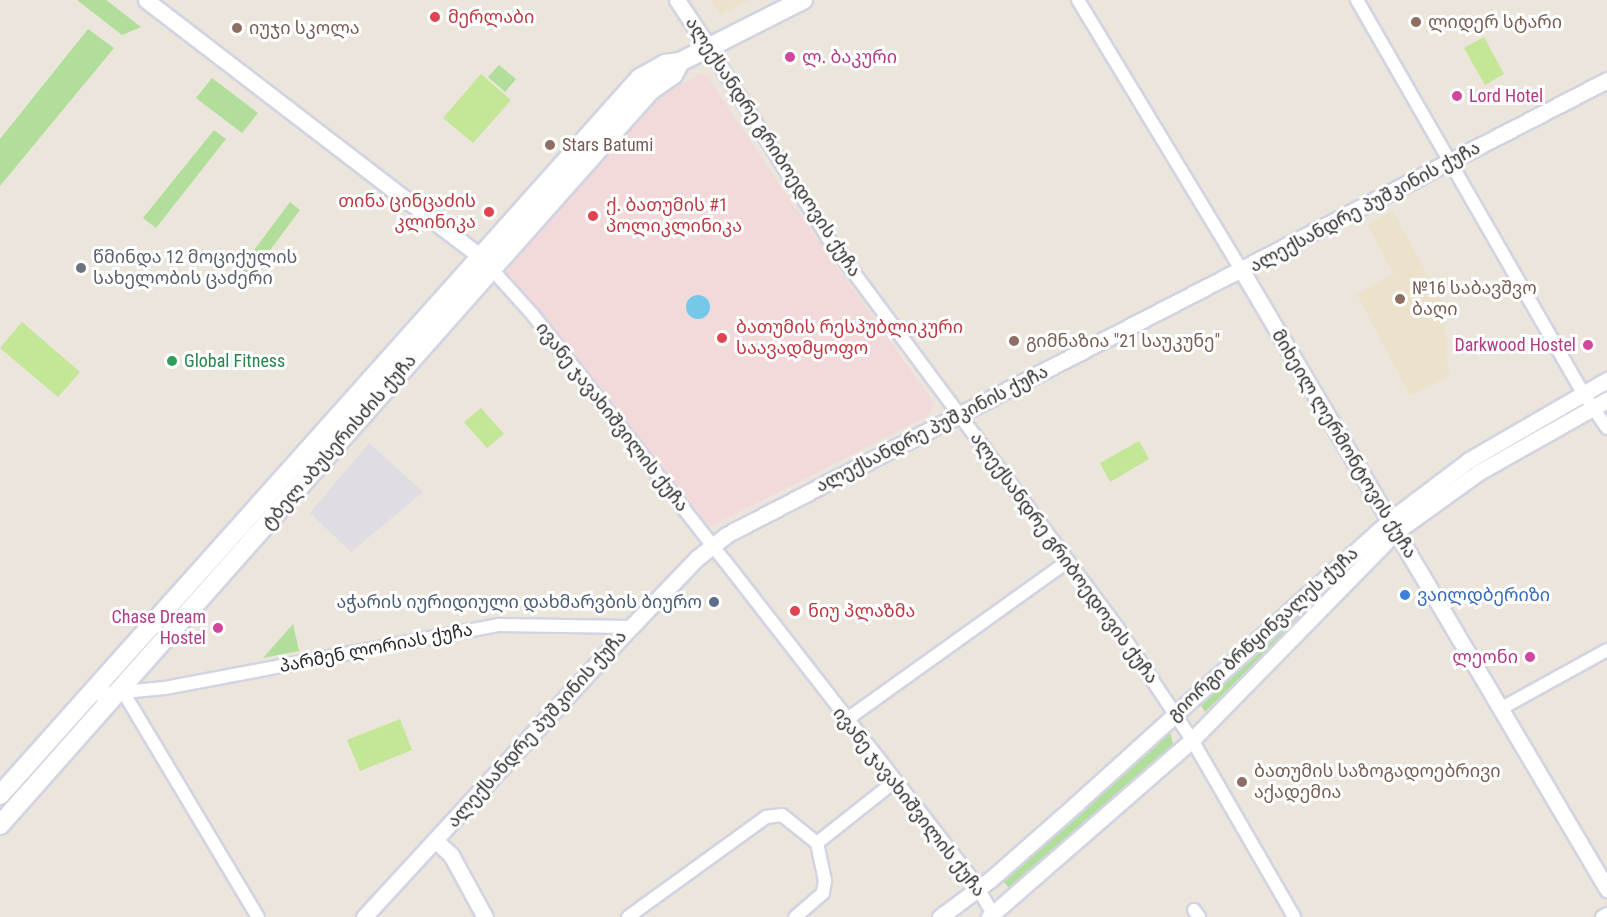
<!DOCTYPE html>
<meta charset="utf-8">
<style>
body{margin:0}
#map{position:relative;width:1607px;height:917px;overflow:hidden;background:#ebe5dc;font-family:"Roboto Condensed","Noto Sans Georgian",sans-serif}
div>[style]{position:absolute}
.industrial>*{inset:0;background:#dfdce4}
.education>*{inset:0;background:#ece2cc}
.medical>*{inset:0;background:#f2dadb}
.green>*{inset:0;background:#b1df9b}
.pitch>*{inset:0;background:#c3e697}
.water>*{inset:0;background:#74c8e8}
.round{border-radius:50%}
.roads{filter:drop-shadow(2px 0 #d2d4e2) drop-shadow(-2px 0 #d2d4e2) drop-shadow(0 2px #d2d4e2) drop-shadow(0 -2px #d2d4e2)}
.minor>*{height:12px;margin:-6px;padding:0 6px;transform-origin:6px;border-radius:6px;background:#fff}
.tertiary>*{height:15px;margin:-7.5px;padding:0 7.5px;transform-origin:7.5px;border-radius:7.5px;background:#fff}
.secondary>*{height:18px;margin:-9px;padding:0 9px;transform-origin:9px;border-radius:9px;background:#fff}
.dots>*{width:16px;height:16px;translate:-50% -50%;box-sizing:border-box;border:3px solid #fff;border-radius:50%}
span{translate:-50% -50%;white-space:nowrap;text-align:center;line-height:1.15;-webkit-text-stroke:6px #fff;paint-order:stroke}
.health-label{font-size:18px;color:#be3a42}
.left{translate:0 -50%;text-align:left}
.right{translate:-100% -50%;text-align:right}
.education-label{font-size:18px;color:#785e54}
.hotel-label{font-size:18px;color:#b23c85}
.street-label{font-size:18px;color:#2a2a2a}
.worship-label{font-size:18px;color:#5b616d}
.leisure-label{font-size:18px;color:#27864d}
.shop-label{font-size:18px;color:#366cbe}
.service-label{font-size:18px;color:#4e5e75}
</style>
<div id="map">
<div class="industrial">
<div style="clip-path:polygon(369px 443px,423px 492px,351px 552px,310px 513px)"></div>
</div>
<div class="education">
<div style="clip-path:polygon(711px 0,749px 0,721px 15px)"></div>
<div style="clip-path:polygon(1393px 211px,1443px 304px,1449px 376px,1410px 396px,1357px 294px,1393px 274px,1368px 225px)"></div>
</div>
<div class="medical">
<div style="clip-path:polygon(700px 74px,707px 76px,785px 193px,934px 403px,929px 415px,710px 527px,505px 273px,642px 115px,668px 91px)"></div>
</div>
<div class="green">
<div style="clip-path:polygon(77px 0,106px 0,141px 27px,122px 35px)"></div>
<div style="clip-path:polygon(88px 29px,114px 48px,0 186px,0 139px)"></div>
<div style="clip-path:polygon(499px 65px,516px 79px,505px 92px,488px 77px)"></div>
<div style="clip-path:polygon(212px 78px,258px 113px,242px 133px,196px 98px)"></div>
<div style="clip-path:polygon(214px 130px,226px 139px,156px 228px,143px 218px)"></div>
<div style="clip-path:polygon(290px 202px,300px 210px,241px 289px,231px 281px)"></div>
<div style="clip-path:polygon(1373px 543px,1375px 546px,1205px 712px,1200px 704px)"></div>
<div style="clip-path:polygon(293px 624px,299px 651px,263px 658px)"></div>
<div style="clip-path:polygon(1162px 733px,1171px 734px,1173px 745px,1012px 891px,1002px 880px)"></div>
</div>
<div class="pitch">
<div style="clip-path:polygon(1484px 37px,1504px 74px,1485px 85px,1464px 48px)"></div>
<div style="clip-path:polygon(481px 74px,511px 100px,473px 143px,443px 118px)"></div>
<div style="clip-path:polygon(22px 322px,80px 372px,58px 397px,0 348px)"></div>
<div style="clip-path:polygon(481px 408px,504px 434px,487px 448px,464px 422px)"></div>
<div style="clip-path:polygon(1139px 441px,1149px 459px,1110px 482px,1100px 463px)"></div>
<div style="clip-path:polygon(400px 719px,412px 750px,360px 771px,347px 740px)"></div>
</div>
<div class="water">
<div class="round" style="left:686px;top:295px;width:24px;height:24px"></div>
</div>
<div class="roads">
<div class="minor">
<div style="left:1078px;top:0;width:317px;rotate:58.8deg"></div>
<div style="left:1357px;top:0;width:453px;rotate:60.1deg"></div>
<div style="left:1583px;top:393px;width:42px;rotate:55.6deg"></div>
<div style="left:709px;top:48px;width:224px;rotate:57.9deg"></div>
<div style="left:828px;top:238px;width:485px;rotate:53.4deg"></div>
<div style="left:1117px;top:627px;width:136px;rotate:56.4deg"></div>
<div style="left:1192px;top:740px;width:204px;rotate:60deg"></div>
<div style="left:488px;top:265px;width:67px;rotate:48deg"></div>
<div style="left:533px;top:315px;width:311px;rotate:52.1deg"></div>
<div style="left:724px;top:560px;width:409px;rotate:52.1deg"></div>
<div style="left:975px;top:883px;width:39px;rotate:60deg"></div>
<div style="left:122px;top:690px;width:265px;rotate:59.1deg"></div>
<div style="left:92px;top:695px;width:73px;rotate:-5.5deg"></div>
<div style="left:165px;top:688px;width:340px;rotate:-10.7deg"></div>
<div style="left:499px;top:625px;width:132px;rotate:0.9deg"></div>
<div style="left:1500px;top:709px;width:122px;rotate:-28.9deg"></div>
<div style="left:846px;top:720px;width:273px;rotate:-35.6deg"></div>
<div style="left:817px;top:843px;width:98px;rotate:-38.4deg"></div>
<div style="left:1194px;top:910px;width:9px;rotate:54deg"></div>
<div style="left:628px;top:917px;width:170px;rotate:-35.9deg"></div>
<div style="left:766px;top:817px;width:16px;rotate:-7deg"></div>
<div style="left:782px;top:815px;width:45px;rotate:38.7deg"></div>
<div style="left:817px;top:843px;width:38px;rotate:78deg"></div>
<div style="left:825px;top:880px;width:13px;rotate:99deg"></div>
<div style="left:823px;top:893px;width:37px;rotate:139deg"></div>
<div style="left:1602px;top:917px;width:6px;rotate:-31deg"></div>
</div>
<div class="tertiary">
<div style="left:146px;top:0;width:419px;rotate:37.5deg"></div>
<div style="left:677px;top:0;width:58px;rotate:56.3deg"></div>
<div style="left:1242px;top:271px;width:718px;rotate:59.43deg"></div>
<div style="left:436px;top:841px;width:21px;rotate:43deg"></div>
<div style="left:451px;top:855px;width:71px;rotate:61.3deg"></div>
<div style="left:364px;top:917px;width:394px;rotate:-47.4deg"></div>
<div style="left:631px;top:627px;width:95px;rotate:-46.3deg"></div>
<div style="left:697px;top:558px;width:37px;rotate:-38deg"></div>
<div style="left:726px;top:535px;width:992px;rotate:-27.31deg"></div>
<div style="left:940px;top:917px;width:64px;rotate:-36.7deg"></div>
<div style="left:991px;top:879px;width:113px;rotate:-41.4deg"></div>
<div style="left:1076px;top:804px;width:423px;rotate:-42.1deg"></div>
<div style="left:1390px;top:520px;width:99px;rotate:-37.2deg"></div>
<div style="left:1469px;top:460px;width:160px;rotate:-30.1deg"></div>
<div style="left:989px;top:917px;width:269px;rotate:-41.1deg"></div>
<div style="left:1192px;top:740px;width:293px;rotate:-45.6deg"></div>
<div style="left:1397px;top:531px;width:101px;rotate:-35.7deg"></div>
<div style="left:1479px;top:472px;width:147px;rotate:-29.4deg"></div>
</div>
<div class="secondary">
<div style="left:0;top:795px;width:961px;rotate:-48.25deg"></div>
<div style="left:640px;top:78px;width:29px;rotate:-29deg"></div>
<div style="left:665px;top:64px;width:15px;rotate:-8deg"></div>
<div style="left:680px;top:62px;width:138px;rotate:-26.8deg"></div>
<div style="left:0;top:825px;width:742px;rotate:-48.49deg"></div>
<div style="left:492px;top:269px;width:238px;rotate:-48.4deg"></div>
<div style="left:650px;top:91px;width:28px;rotate:-35deg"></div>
<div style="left:673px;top:75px;width:15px;rotate:-62deg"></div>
</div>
</div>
<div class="dots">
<div style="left:435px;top:17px;background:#e0444e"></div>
<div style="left:1416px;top:22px;background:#8d6e63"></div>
<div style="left:237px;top:28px;background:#8d6e63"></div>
<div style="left:790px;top:57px;background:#d1479c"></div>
<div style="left:1457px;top:96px;background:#d1479c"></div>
<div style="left:550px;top:145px;background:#8d6e63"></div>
<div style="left:489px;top:212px;background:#e0444e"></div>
<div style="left:593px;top:216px;background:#e0444e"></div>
<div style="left:81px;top:268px;background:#6b7280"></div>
<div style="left:1400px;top:299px;background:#8d6e63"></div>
<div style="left:722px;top:338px;background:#e0444e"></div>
<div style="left:1014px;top:341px;background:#8d6e63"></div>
<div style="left:1588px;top:345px;background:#d1479c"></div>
<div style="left:172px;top:361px;background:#2e9e5b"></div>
<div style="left:1405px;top:595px;background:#3f7fe0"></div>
<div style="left:714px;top:602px;background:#5c6f8a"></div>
<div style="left:795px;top:611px;background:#e0444e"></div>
<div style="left:218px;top:628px;background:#d1479c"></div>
<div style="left:1530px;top:657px;background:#d1479c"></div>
<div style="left:1242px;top:782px;background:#8d6e63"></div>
</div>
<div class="health-label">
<span class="left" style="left:448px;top:17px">მერლაბი</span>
<span class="right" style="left:476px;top:212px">თინა ცინცაძის<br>კლინიკა</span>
<span class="left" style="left:606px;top:216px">ქ. ბათუმის #1<br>პოლიკლინიკა</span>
<span class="left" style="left:736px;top:338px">ბათუმის რესპუბლიკური<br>საავადმყოფო</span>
<span class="left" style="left:808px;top:611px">ნიუ პლაზმა</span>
</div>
<div class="education-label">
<span class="left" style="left:1428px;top:22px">ლიდერ სტარი</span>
<span class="left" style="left:249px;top:28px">იუჯი სკოლა</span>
<span class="left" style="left:562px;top:145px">Stars Batumi</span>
<span class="left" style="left:1412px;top:299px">№16 საბავშვო<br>ბაღი</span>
<span class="left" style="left:1026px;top:341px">გიმნაზია "21 საუკუნე"</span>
<span class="left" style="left:1254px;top:782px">ბათუმის საზოგადოებრივი<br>აქადემია</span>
</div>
<div class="hotel-label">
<span class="left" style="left:802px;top:57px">ლ. ბაკური</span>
<span class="left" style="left:1469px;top:96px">Lord Hotel</span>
<span class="right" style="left:1576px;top:345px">Darkwood Hostel</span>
<span class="right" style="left:206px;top:628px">Chase Dream<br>Hostel</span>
<span class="right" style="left:1518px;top:657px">ლეონი</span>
</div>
<div class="street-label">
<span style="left:773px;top:147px;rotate:57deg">ალექსანდრე გრიბოედოვის ქუჩა</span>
<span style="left:1365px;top:207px;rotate:-28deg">ალექსანდრე პუშკინის ქუჩა</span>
<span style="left:612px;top:417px;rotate:52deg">ივანე ჯავახიშვილის ქუჩა</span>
<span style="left:932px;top:429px;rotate:-27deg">ალექსანდრე პუშკინის ქუჩა</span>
<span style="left:339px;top:442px;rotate:-49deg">ტბელ აბუსერისძის ქუჩა</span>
<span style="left:1344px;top:444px;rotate:59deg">მიხეილ ლერმონტოვის ქუჩა</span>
<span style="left:1064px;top:558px;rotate:54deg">ალექსანდრე გრიბოედოვის ქუჩა</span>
<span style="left:1263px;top:634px;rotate:-42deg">გიორგი ბრწყინვალეს ქუჩა</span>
<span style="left:376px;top:648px;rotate:-11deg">პარმენ ლორიას ქუჩა</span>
<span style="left:537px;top:729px;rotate:-48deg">ალექსანდრე პუშკინის ქუჩა</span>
<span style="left:909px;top:802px;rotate:52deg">ივანე ჯავახიშვილის ქუჩა</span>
</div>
<div class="worship-label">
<span class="left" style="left:93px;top:268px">წმინდა 12 მოციქულის<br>სახელობის ცაძერი</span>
</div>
<div class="leisure-label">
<span class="left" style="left:184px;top:361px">Global Fitness</span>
</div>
<div class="shop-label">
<span class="left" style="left:1417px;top:595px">ვაილდბერიზი</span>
</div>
<div class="service-label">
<span class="right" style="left:702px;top:602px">აჭარის იურიდიული დახმარვბის ბიურო</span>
</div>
</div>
